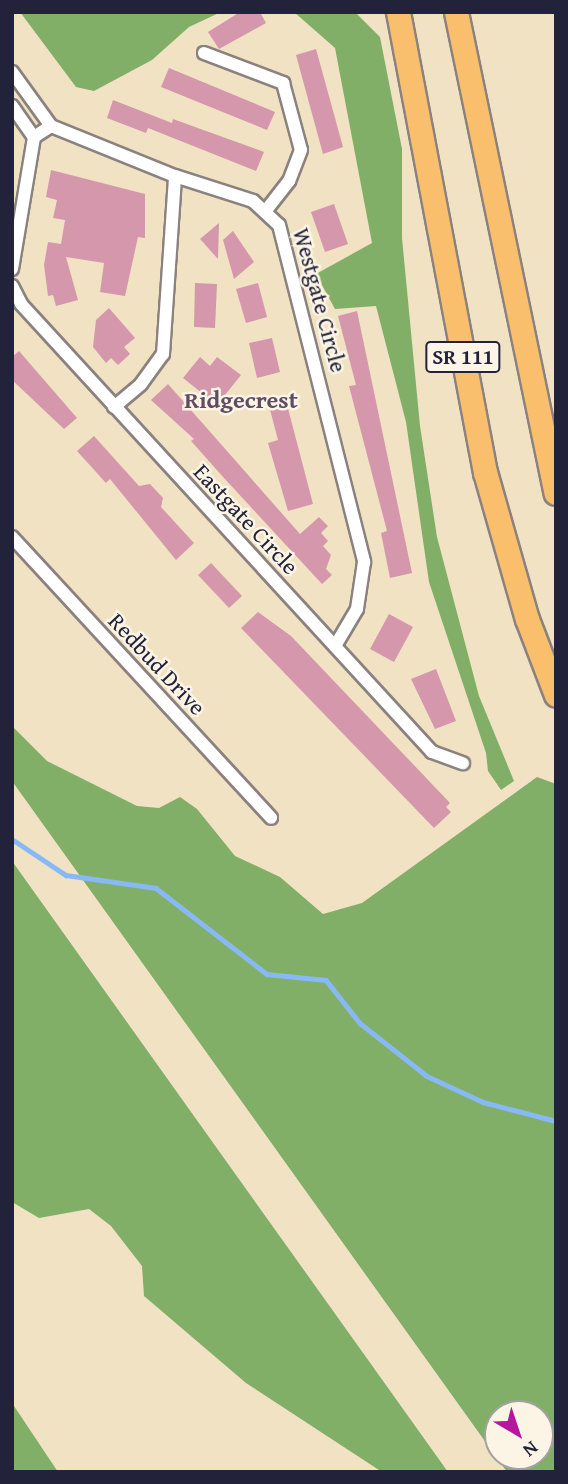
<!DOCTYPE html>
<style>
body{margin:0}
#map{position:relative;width:568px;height:1484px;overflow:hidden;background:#f1e2c3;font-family:"Gentium Book Plus",serif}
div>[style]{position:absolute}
.forest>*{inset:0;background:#82af67}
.stream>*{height:4.5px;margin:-2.25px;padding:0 2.25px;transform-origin:2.25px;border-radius:2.25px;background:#88b9f4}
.building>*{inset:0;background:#d497ac}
.roads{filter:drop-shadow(2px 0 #8a827f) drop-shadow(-2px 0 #8a827f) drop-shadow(0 2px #8a827f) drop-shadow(0 -2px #8a827f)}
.street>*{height:12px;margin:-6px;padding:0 6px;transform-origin:6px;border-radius:6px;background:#fff}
.highway>*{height:23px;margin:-11.5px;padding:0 11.5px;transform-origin:11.5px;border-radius:11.5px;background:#f9bf6d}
span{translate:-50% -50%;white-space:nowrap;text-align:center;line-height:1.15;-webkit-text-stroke:5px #fcf5e5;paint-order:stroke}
.shield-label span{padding:2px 5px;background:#fcf5e5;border:2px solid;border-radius:5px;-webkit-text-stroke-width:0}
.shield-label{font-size:21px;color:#22223b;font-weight:700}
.street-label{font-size:23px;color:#22223b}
.neighbourhood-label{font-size:24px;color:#604b63;font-weight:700}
.frame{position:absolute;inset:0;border:14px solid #22223b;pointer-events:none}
.north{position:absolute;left:484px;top:1400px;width:70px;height:70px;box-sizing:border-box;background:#fcf5e5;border:2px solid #a5a1a1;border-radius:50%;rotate:141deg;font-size:19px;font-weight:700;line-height:28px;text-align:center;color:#22223b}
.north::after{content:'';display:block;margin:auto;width:24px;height:32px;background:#b5179e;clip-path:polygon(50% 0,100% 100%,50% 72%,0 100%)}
</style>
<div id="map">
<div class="forest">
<div style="clip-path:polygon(20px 12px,221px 12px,189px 27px,152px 60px,94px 91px,76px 87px)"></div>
<div style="clip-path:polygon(294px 12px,355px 12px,380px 37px,402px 149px,402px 238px,420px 426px,437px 537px,479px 696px,514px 781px,501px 790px,488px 771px,486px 753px,429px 582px,406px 422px,376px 306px,335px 309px,316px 274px,372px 243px,335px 48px)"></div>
<div style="clip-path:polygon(evenodd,12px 726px,47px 761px,137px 806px,159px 808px,180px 797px,197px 809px,235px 856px,280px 877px,323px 914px,362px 903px,537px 777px,556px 784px,556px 1472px,507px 1472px,12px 781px,12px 726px,498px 1414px,540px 1414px,540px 1456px,498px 1456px,498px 1414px)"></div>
<div style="clip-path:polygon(12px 861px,448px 1472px,382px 1472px,246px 1383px,144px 1296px,142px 1266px,111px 1226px,89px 1209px,39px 1218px,12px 1202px)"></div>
<div style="clip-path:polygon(12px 1403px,58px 1472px,12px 1472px)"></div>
</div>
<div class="stream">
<div style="left:12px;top:839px;width:65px;rotate:33.7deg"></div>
<div style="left:66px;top:875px;width:91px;rotate:8.2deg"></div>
<div style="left:156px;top:888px;width:140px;rotate:37.8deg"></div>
<div style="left:267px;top:974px;width:59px;rotate:5.8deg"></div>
<div style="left:326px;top:980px;width:55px;rotate:51.7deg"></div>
<div style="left:360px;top:1023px;width:85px;rotate:38.3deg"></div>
<div style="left:427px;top:1076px;width:62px;rotate:24.9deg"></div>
<div style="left:483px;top:1102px;width:75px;rotate:14.6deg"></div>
</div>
<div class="building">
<div style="clip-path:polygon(240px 12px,260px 12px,266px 23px,219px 49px,208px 32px)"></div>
<div style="clip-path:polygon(316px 49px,343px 147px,323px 154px,296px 55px)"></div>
<div style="clip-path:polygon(169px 68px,275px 112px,267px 130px,161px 87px)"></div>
<div style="clip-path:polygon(113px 100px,172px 123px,173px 119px,264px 152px,256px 171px,148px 128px,146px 133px,107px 118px)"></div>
<div style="clip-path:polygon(51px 170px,145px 194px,145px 238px,138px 237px,125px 296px,100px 292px,104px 263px,66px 257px,78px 300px,56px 306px,53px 295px,48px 296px,44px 265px,48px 242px,61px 244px,65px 220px,53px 218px,57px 200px,46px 197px)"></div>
<div style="clip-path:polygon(334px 204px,348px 244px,325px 252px,311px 212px)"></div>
<div style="clip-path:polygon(219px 223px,218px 259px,200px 239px)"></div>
<div style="clip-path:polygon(233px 231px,254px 262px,234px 279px,223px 240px)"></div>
<div style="clip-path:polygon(195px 283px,217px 284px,215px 328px,194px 327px)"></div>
<div style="clip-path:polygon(258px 283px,267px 317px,246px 323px,236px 289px)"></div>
<div style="clip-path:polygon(109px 308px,135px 338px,124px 347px,130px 354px,118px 365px,111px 358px,106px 363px,93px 347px,96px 320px)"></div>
<div style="clip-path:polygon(357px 311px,412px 573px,390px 578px,381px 533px,387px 531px,349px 386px,356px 385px,338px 316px)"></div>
<div style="clip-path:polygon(272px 338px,280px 372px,257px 378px,249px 343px)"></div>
<div style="clip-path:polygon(19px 351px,77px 418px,64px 429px,12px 380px,12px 357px)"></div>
<div style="clip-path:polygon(200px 357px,210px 366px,217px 357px,241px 375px,217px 405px,183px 378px)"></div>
<div style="clip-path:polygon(168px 384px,300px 534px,319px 517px,328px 526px,321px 533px,328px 541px,323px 546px,331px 555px,326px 569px,332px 575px,322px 584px,224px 478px,191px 441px,194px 439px,151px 400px)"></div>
<div style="clip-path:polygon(285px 397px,313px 504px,288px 511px,268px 443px,278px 440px,268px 402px)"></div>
<div style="clip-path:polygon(94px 436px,139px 486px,150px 484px,163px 498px,161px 507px,194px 543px,176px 560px,110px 479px,106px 483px,77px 451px)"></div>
<div style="clip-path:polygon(211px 563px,242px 596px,229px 608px,198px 575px)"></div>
<div style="clip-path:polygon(258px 612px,291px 636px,450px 803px,446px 807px,451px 812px,434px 828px,241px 628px)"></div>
<div style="clip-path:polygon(389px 614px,413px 627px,394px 662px,370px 649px)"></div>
<div style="clip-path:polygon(436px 669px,456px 721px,435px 729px,411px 679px)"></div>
</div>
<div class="roads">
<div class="street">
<div style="left:204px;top:53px;width:85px;rotate:20.8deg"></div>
<div style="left:283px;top:83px;width:69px;rotate:75deg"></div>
<div style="left:301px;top:150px;width:33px;rotate:111deg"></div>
<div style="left:289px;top:181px;width:37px;rotate:128deg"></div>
<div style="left:12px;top:72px;width:67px;rotate:54.2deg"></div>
<div style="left:12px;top:106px;width:38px;rotate:55deg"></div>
<div style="left:34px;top:137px;width:20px;rotate:-33deg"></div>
<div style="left:51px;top:126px;width:134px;rotate:22deg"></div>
<div style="left:175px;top:176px;width:82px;rotate:17.8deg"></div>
<div style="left:253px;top:201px;width:35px;rotate:43deg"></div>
<div style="left:279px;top:225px;width:348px;rotate:75.8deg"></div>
<div style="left:364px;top:562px;width:48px;rotate:98.5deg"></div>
<div style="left:357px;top:609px;width:43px;rotate:120.7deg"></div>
<div style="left:12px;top:269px;width:134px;rotate:-80.5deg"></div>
<div style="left:12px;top:286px;width:20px;rotate:63deg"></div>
<div style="left:21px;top:304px;width:608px;rotate:47.47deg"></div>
<div style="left:432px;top:752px;width:33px;rotate:20deg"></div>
<div style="left:114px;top:407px;width:35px;rotate:-40deg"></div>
<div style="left:141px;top:384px;width:37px;rotate:-54deg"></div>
<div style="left:163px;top:354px;width:178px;rotate:-86.1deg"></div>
<div style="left:12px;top:537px;width:382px;rotate:47.3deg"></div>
</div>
<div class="highway">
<div style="left:398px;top:12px;width:468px;rotate:79.3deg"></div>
<div style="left:485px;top:472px;width:153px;rotate:74.1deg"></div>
<div style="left:527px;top:619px;width:81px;rotate:69.1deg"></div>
<div style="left:456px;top:12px;width:491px;rotate:78.3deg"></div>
</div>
</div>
<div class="shield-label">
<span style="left:463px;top:357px">SR 111</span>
</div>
<div class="street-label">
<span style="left:320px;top:300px;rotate:75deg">Westgate Circle</span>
<span style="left:246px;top:519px;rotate:47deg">Eastgate Circle</span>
<span style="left:157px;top:664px;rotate:47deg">Redbud Drive</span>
</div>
<div class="neighbourhood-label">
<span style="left:241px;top:400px">Ridgecrest</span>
</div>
<div class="frame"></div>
<div class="north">N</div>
</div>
